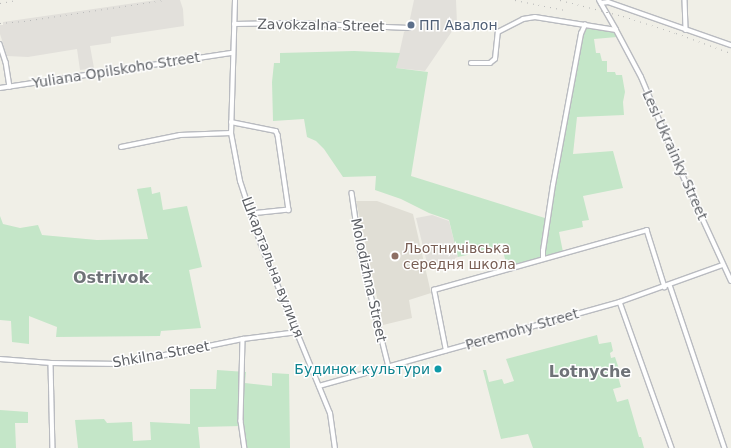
<!DOCTYPE html>
<meta charset="utf-8">
<style>
body{margin:0}
#map{position:relative;width:731px;height:448px;overflow:hidden;background:#f0efe7;font-family:"DejaVu Sans",sans-serif}
div>[style]{position:absolute}
.industrial>*{inset:0;background:#e2e0db}
.education>*{inset:0;background:#e0ded5}
.green>*{inset:0;background:#c4e6c8}
.roads{filter:drop-shadow(1px 0 #b9bbc0) drop-shadow(-1px 0 #b9bbc0) drop-shadow(0 1px #b9bbc0) drop-shadow(0 -1px #b9bbc0)}
.minor>*{height:3.5px;margin:-1.75px;padding:0 1.75px;transform-origin:1.75px;border-radius:1.75px;background:#fff}
.tertiary>*{height:4px;margin:-2px;padding:0 2px;transform-origin:2px;border-radius:2px;background:#fff}
.rail>*{height:1px;margin-top:-0.5px;transform-origin:0;background:repeating-linear-gradient(90deg,#b7b8b8 0 1px,transparent 0 6px)}
.dots>*{width:11px;height:11px;translate:-50% -50%;box-sizing:border-box;border:2px solid #fff;border-radius:50%}
span{translate:-50% -50%;white-space:nowrap;text-align:center;line-height:1.15;-webkit-text-stroke:3px #fff;paint-order:stroke}
.street-label{font-size:14px;color:#5e6166}
.service-label{font-size:14px;color:#4e5e75}
.left{translate:0 -50%;text-align:left}
.education-label{font-size:14px;color:#785e54}
.culture-label{font-size:14px;color:#0d838f}
.right{translate:-100% -50%;text-align:right}
.quarter-label{font-size:16px;color:#6f7378;font-weight:700}
</style>
<div id="map">
<div class="industrial">
<div style="clip-path:polygon(156px 0,180px 0,183px 9px,184px 26px,111px 37px,111px 43px,90px 46px,94px 68px,80px 70px,77px 49px,28px 57px,7px 56px,0 34px,0 25px,3px 25px,3px 22px)"></div>
<div style="clip-path:polygon(414px 0,456px 0,457px 24px,425px 71px,396px 68px,404px 32px,408px 28px)"></div>
<div style="clip-path:polygon(432px 215px,449px 221px,458px 257px,455px 258px,455px 261px,428px 267px,416px 218px)"></div>
</div>
<div class="education">
<div style="clip-path:polygon(356px 201px,377px 201px,413px 214px,431px 293px,409px 300px,412px 318px,383px 325px)"></div>
</div>
<div class="green">
<div style="clip-path:polygon(584px 27px,612px 30px,617px 37px,594px 39px,596px 53px,600px 53px,602px 61px,607px 61px,607px 72px,615px 72px,616px 75px,622px 75px,625px 92px,623px 102px,624px 115px,577px 117px,573px 154px,613px 151px,623px 188px,583px 196px,589px 220px,582px 221px,583px 227px,559px 232px,563px 252px,507px 267px,502px 247px,458px 257px,449px 220px,429px 213px,401px 199px,375px 190px,376px 176px,343px 177px,324px 149px,316px 141px,307px 137px,304px 119px,273px 121px,272px 82px,274px 63px,280px 63px,280px 53px,354px 51px,400px 53px,396px 68px,428px 72px,411px 176px,548px 219px,581px 34px)"></div>
<div style="clip-path:polygon(151px 187px,152px 194px,160px 192px,163px 210px,187px 206px,202px 267px,189px 270px,201px 328px,161px 331px,160px 336px,56px 337px,57px 327px,29px 316px,29px 344px,12px 342px,11px 321px,0 320px,0 216px,3px 224px,20px 228px,38px 225px,42px 235px,97px 240px,148px 239px,137px 189px)"></div>
<div style="clip-path:polygon(597px 335px,599px 344px,611px 342px,613px 351px,610px 353px,611px 358px,615px 357px,620px 372px,617px 373px,621px 387px,613px 389px,617px 402px,628px 399px,639px 437px,641px 437px,644px 448px,533px 448px,528px 434px,501px 439px,483px 370px,486px 370px,489px 382px,502px 379px,504px 384px,514px 381px,506px 359px)"></div>
<div style="clip-path:polygon(217px 370px,246px 372px,245px 383px,272px 386px,272px 373px,289px 374px,290px 448px,245px 448px,242px 426px,198px 427px,200px 448px,78px 448px,75px 420px,104px 419px,107px 423px,132px 422px,133px 441px,151px 440px,150px 422px,190px 424px,190px 389px,216px 389px)"></div>
<div style="clip-path:polygon(0 410px,28px 412px,28px 423px,15px 423px,16px 448px,0 448px)"></div>
</div>
<div class="roads">
<div class="minor">
<div style="left:685px;top:0;width:30px;rotate:88deg"></div>
<div style="left:601px;top:3px;width:7px;rotate:-8deg"></div>
<div style="left:608px;top:2px;width:130px;rotate:19.3deg"></div>
<div style="left:234px;top:24px;width:60px;rotate:-1deg"></div>
<div style="left:294px;top:23px;width:115px;rotate:2.5deg"></div>
<div style="left:0;top:44px;width:19px;rotate:72deg"></div>
<div style="left:6px;top:62px;width:25px;rotate:81deg"></div>
<div style="left:471px;top:63px;width:19px"></div>
<div style="left:490px;top:63px;width:6px;rotate:-39deg"></div>
<div style="left:495px;top:59px;width:27px;rotate:-84deg"></div>
<div style="left:498px;top:32px;width:28px;rotate:-27deg"></div>
<div style="left:523px;top:19px;width:12px;rotate:-9deg"></div>
<div style="left:535px;top:17px;width:82px;rotate:9.1deg"></div>
<div style="left:0;top:88px;width:235px;rotate:-8.6deg"></div>
<div style="left:231px;top:122px;width:46px;rotate:11.3deg"></div>
<div style="left:276px;top:131px;width:4px;rotate:63deg"></div>
<div style="left:278px;top:135px;width:76px;rotate:81.7deg"></div>
<div style="left:289px;top:210px;width:38px;rotate:174deg"></div>
<div style="left:121px;top:147px;width:60px;rotate:-11.5deg"></div>
<div style="left:180px;top:135px;width:51px;rotate:-2.2deg"></div>
<div style="left:352px;top:193px;width:63px;rotate:81.7deg"></div>
<div style="left:361px;top:255px;width:115px;rotate:76deg"></div>
<div style="left:543px;top:259px;width:8px;rotate:-90deg"></div>
<div style="left:543px;top:251px;width:67px;rotate:-81.4deg"></div>
<div style="left:553px;top:185px;width:154px;rotate:-79.5deg"></div>
<div style="left:581px;top:34px;width:10px;rotate:-66deg"></div>
<div style="left:670px;top:285px;width:172px;rotate:71.4deg"></div>
<div style="left:620px;top:302px;width:155px;rotate:70.4deg"></div>
<div style="left:243px;top:339px;width:82px;rotate:91.4deg"></div>
<div style="left:241px;top:421px;width:27px;rotate:82deg"></div>
<div style="left:446px;top:351px;width:62px;rotate:-101.1deg"></div>
<div style="left:434px;top:290px;width:221px;rotate:-15.7deg"></div>
<div style="left:647px;top:230px;width:60px;rotate:72.5deg"></div>
<div style="left:0;top:359px;width:51px;rotate:4.5deg"></div>
<div style="left:51px;top:363px;width:70px;rotate:0.8deg"></div>
<div style="left:121px;top:364px;width:125px;rotate:-11.6deg"></div>
<div style="left:243px;top:339px;width:55px;rotate:-7.3deg"></div>
<div style="left:51px;top:363px;width:85px;rotate:88.7deg"></div>
<div style="left:319px;top:386px;width:313px;rotate:-15.6deg"></div>
<div style="left:620px;top:302px;width:109px;rotate:-19.8deg"></div>
</div>
<div class="tertiary">
<div style="left:235px;top:0;width:133px;rotate:91.7deg"></div>
<div style="left:231px;top:133px;width:49px;rotate:79.4deg"></div>
<div style="left:240px;top:181px;width:67px;rotate:71.8deg"></div>
<div style="left:261px;top:245px;width:182px;rotate:67.7deg"></div>
<div style="left:330px;top:413px;width:35px;rotate:82deg"></div>
<div style="left:599px;top:0;width:34px;rotate:60deg"></div>
<div style="left:616px;top:30px;width:53px;rotate:62deg"></div>
<div style="left:641px;top:77px;width:101px;rotate:67.2deg"></div>
<div style="left:680px;top:170px;width:122px;rotate:65.3deg"></div>
</div>
</div>
<div class="rail">
<div style="left:515px;top:0;width:51px;rotate:11.3deg"></div>
<div style="left:560px;top:0;width:65px;rotate:14.3deg"></div>
<div style="left:623px;top:16px;width:56px;rotate:17.8deg"></div>
<div style="left:676px;top:33px;width:59px;rotate:20deg"></div>
<div style="left:0;top:3px;width:17px;rotate:-10deg"></div>
<div style="left:0;top:23px;width:24px;rotate:-5deg"></div>
<div style="left:24px;top:21px;width:143px;rotate:-8.5deg"></div>
</div>
<div class="dots">
<div style="left:411px;top:25px;background:#5c6f8a"></div>
<div style="left:395px;top:256px;background:#8d6e63"></div>
<div style="left:438px;top:369px;background:#0f9aa8"></div>
</div>
<div class="street-label">
<span style="left:321px;top:25px;rotate:1deg">Zavokzalna Street</span>
<span style="left:116px;top:70px;rotate:-9deg">Yuliana Opilskoho Street</span>
<span style="left:675px;top:155px;rotate:66deg">Lesi Ukrainky Street</span>
<span style="left:273px;top:267px;rotate:69deg">Шкартальна вулиця</span>
<span style="left:369px;top:280px;rotate:78deg">Molodizhna Street</span>
<span style="left:522px;top:329px;rotate:-16deg">Peremohy Street</span>
<span style="left:161px;top:354px;rotate:-10deg">Shkilna Street</span>
</div>
<div class="service-label">
<span class="left" style="left:419px;top:25px">ПП Авалон</span>
</div>
<div class="education-label">
<span class="left" style="left:403px;top:256px">Льотничівська<br>середня школа</span>
</div>
<div class="culture-label">
<span class="right" style="left:430px;top:369px">Будинок культури</span>
</div>
<div class="quarter-label">
<span style="left:111px;top:278px">Ostrivok</span>
<span style="left:590px;top:372px">Lotnyche</span>
</div>
</div>
